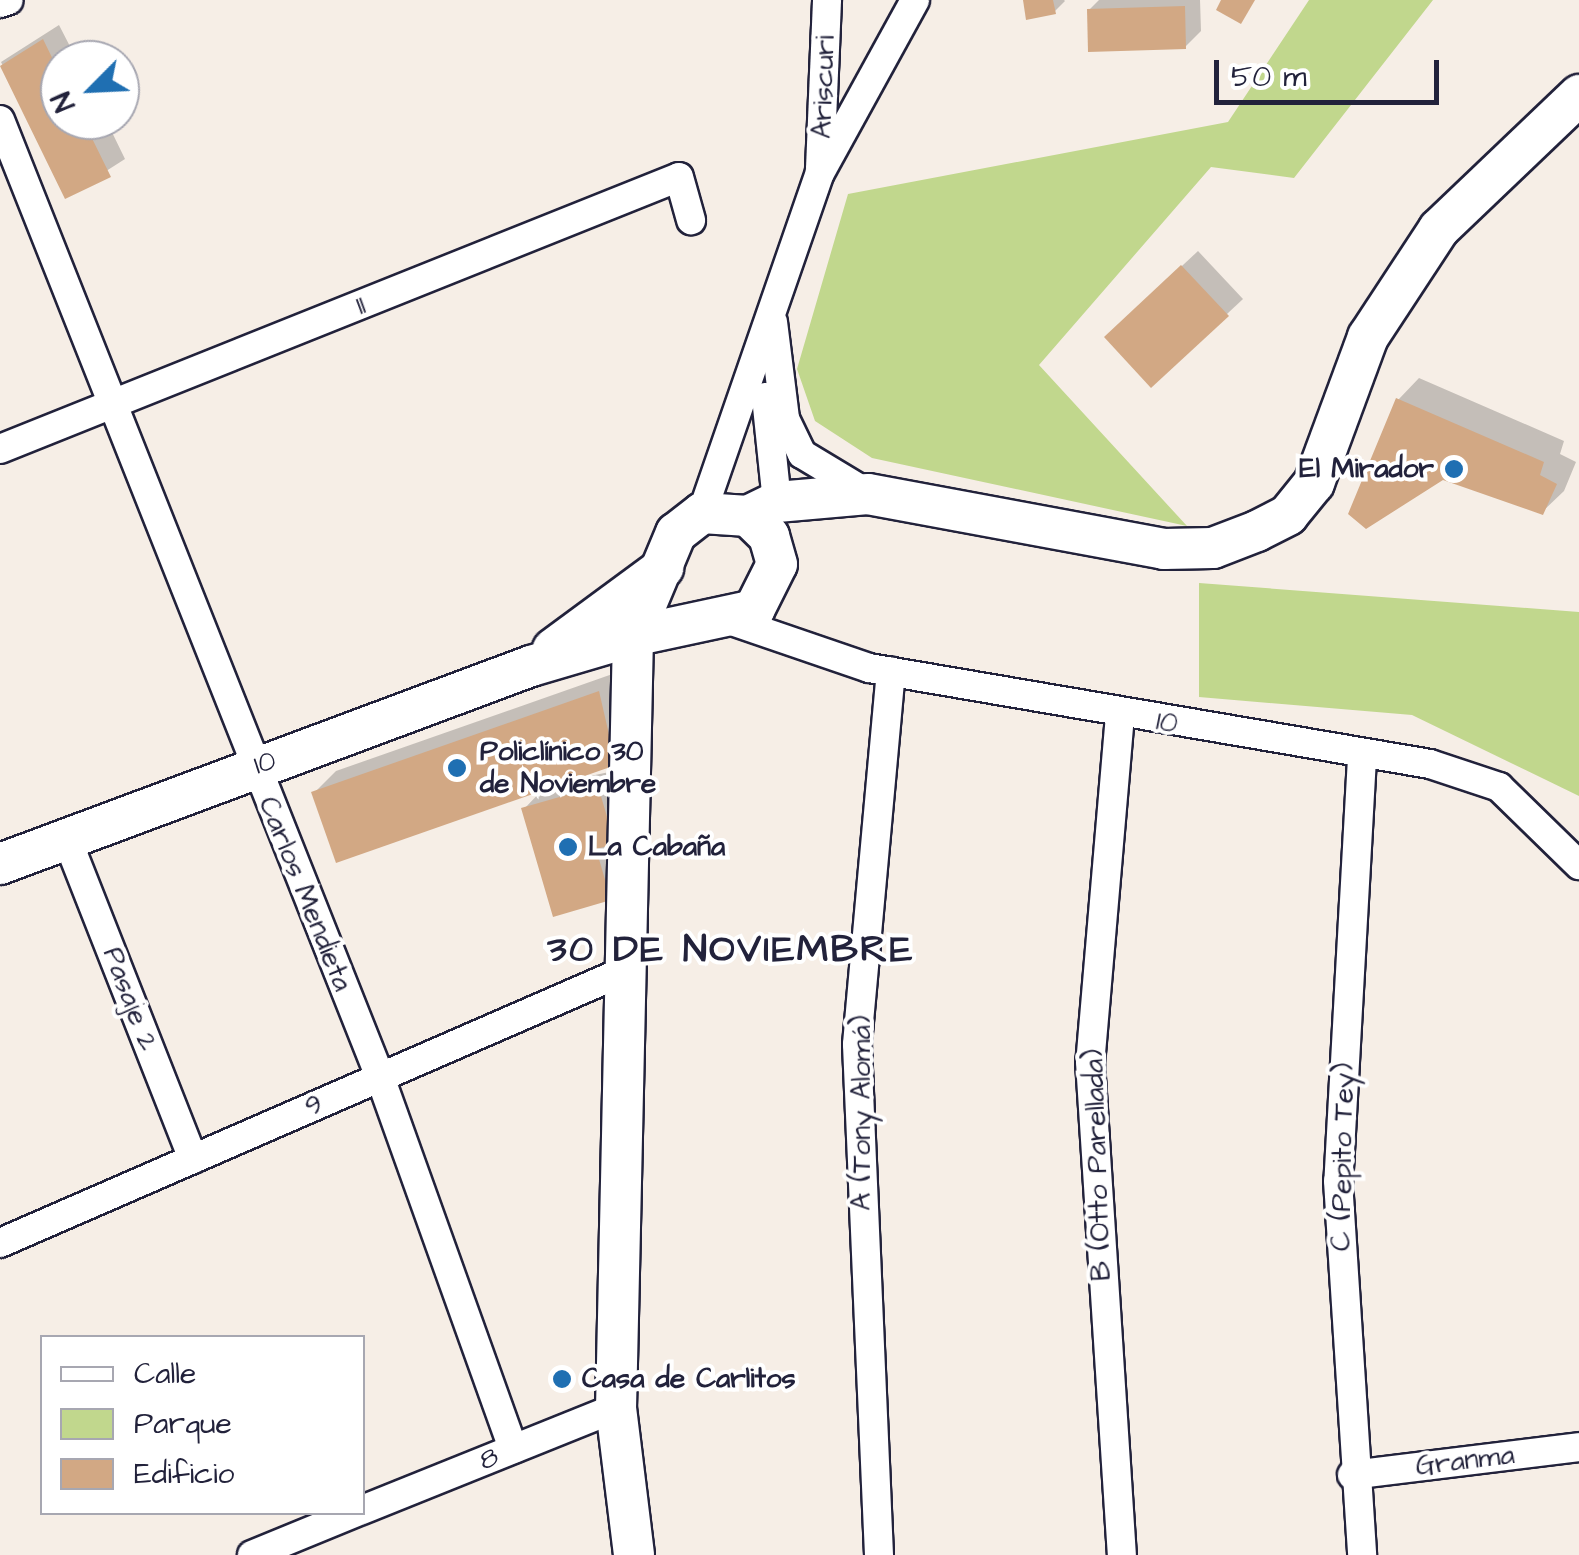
<!DOCTYPE html>
<meta charset="utf-8">
<style>
body{margin:0}
#map{position:relative;width:1579px;height:1555px;overflow:hidden;background:#f6eee6;font-family:"Architects Daughter",sans-serif}
div>[style]{position:absolute}
.green>*{inset:0;background:#c1d78d}
.shadow>*{inset:0;background:#0003}
.building>*{inset:0;background:#d2a884}
.roads{filter:drop-shadow(2px 0 #22223b) drop-shadow(-2px 0 #22223b) drop-shadow(0 2px #22223b) drop-shadow(0 -2px #22223b)}
.minor>*{height:28px;margin:-14px;padding:0 14px;transform-origin:14px;border-radius:14px;background:#fff}
.secondary>*{height:40px;margin:-20px;padding:0 20px;transform-origin:20px;border-radius:20px;background:#fff}
.dots>*{width:28px;height:28px;translate:-50% -50%;box-sizing:border-box;border:5px solid #fff;border-radius:50%}
span{translate:-50% -50%;white-space:nowrap;text-align:center;line-height:1.15;-webkit-text-stroke:8px #fff;paint-order:stroke}
.street-label{font-size:28px;color:#22223b}
.poi-label{font-size:28px;color:#22223b;font-weight:700}
.right{translate:-100% -50%;text-align:right}
.left{translate:0 -50%;text-align:left}
.district-label{font-size:38px;color:#22223b;font-weight:700;letter-spacing:2.5px}
.legend{position:absolute;left:40px;top:1335px;width:325px;height:180px;box-sizing:border-box;background:#fff;border:2px solid #a7a7b1;margin:0;padding:12px 18px;list-style:none;font-size:30px;color:#22223b}
.legend li{display:flex;align-items:center;gap:20px;height:50px}
.legend b{width:50px;border:2px solid #a7a7b1}
.north{position:absolute;left:40px;top:40px;width:100px;height:100px;box-sizing:border-box;background:#fff;border:2px solid #a7a7b1;border-radius:50%;rotate:246deg;font-size:28px;font-weight:700;line-height:40px;text-align:center;color:#22223b}
.north::after{content:'';display:block;margin:auto;width:35px;height:45px;background:#1f6fb2;clip-path:polygon(50% 0,100% 100%,50% 72%,0 100%)}
.scale{position:absolute;left:1214px;top:60px;width:225px;height:45px;box-sizing:border-box;border:5px solid #22223b;border-top:0;padding-left:12px;font-size:30px;line-height:35px;white-space:nowrap;color:#22223b;-webkit-text-stroke:8px #fff;paint-order:stroke}
</style>
<div id="map">
<div class="green">
<div style="clip-path:polygon(1309px 0,1433px 0,1294px 178px,1211px 167px,1039px 365px,1187px 526px,872px 458px,815px 421px,797px 369px,848px 194px,1228px 122px)"></div>
<div style="clip-path:polygon(1199px 583px,1579px 612px,1579px 796px,1412px 715px,1199px 697px)"></div>
</div>
<div class="shadow">
<div style="clip-path:polygon(1025px 0,1064px 0,1065px 1px,1054px 12px)"></div>
<div style="clip-path:polygon(1099px 0,1200px 0,1201px 31px,1185px 47px,1089px 10px)"></div>
<div style="clip-path:polygon(59px 25px,77px 60px,60px 60px,60px 120px,106px 120px,125px 159px,67px 196px,1px 62px)"></div>
<div style="clip-path:polygon(1198px 251px,1243px 299px,1227px 314px,1123px 321px)"></div>
<div style="clip-path:polygon(1419px 378px,1564px 441px,1560px 454px,1576px 462px,1564px 491px,1542px 512px,1398px 400px)"></div>
<div style="clip-path:polygon(621px 671px,636px 742px,557px 783px,614px 771px,610px 898px,524px 809px,545px 787px,314px 793px,336px 771px)"></div>
</div>
<div class="building">
<div style="clip-path:polygon(1023px 0,1053px 0,1056px 14px,1026px 20px)"></div>
<div style="clip-path:polygon(1221px 0,1255px 0,1241px 24px,1216px 10px)"></div>
<div style="clip-path:polygon(1185px 6px,1186px 49px,1088px 52px,1087px 9px)"></div>
<div style="clip-path:polygon(43px 39px,60px 74px,60px 120px,83px 120px,111px 177px,65px 199px,0 66px)"></div>
<div style="clip-path:polygon(1181px 265px,1229px 316px,1151px 388px,1104px 337px)"></div>
<div style="clip-path:polygon(1396px 398px,1544px 462px,1540px 475px,1557px 484px,1543px 515px,1443px 480px,1366px 529px,1348px 514px)"></div>
<div style="clip-path:polygon(599px 691px,616px 765px,336px 863px,311px 792px)"></div>
<div style="clip-path:polygon(598px 786px,615px 844px,596px 849px,611px 900px,553px 917px,521px 808px)"></div>
</div>
<div class="roads">
<div class="minor">
<div style="left:0;top:3px;width:9px;rotate:-18deg"></div>
<div style="left:0;top:120px;width:1030px;rotate:68.34deg"></div>
<div style="left:380px;top:1077px;width:395px;rotate:70.3deg"></div>
<div style="left:820px;top:168px;width:168px;rotate:-87.6deg"></div>
<div style="left:773px;top:322px;width:98px;rotate:82.9deg"></div>
<div style="left:785px;top:419px;width:39px;rotate:64deg"></div>
<div style="left:802px;top:454px;width:76px;rotate:31deg"></div>
<div style="left:766px;top:397px;width:106px;rotate:84deg"></div>
<div style="left:0;top:449px;width:731px;rotate:-21.83deg"></div>
<div style="left:679px;top:177px;width:45px;rotate:74.4deg"></div>
<div style="left:702px;top:513px;width:360px;rotate:-70.9deg"></div>
<div style="left:820px;top:173px;width:197px;rotate:-61.2deg"></div>
<div style="left:729px;top:620px;width:148px;rotate:18.9deg"></div>
<div style="left:869px;top:668px;width:569px;rotate:9.71deg"></div>
<div style="left:1430px;top:764px;width:73px;rotate:18.4deg"></div>
<div style="left:1499px;top:787px;width:112px;rotate:44.3deg"></div>
<div style="left:1120px;top:715px;width:348px;rotate:94.9deg"></div>
<div style="left:1090px;top:1062px;width:494px;rotate:86.3deg"></div>
<div style="left:1362px;top:758px;width:424px;rotate:93.2deg"></div>
<div style="left:1338px;top:1181px;width:375px;rotate:86.3deg"></div>
<div style="left:67px;top:839px;width:344px;rotate:68.5deg"></div>
<div style="left:0;top:1243px;width:686px;rotate:-23.54deg"></div>
<div style="left:1352px;top:1475px;width:229px;rotate:-7deg"></div>
<div style="left:362px;top:1510px;width:274px;rotate:-21.9deg"></div>
<div style="left:252px;top:1555px;width:113px;rotate:-22.3deg"></div>
<div style="left:879px;top:1555px;width:511px;rotate:-92.47deg"></div>
<div style="left:857px;top:1044px;width:374px;rotate:-84.8deg"></div>
</div>
<div class="secondary">
<div style="left:748px;top:516px;width:32px;rotate:-26deg"></div>
<div style="left:777px;top:502px;width:91px;rotate:-5deg"></div>
<div style="left:868px;top:494px;width:301px;rotate:10.5deg"></div>
<div style="left:1164px;top:549px;width:49px;rotate:-1.2deg"></div>
<div style="left:1213px;top:548px;width:47px;rotate:-21.1deg"></div>
<div style="left:1257px;top:531px;width:35px;rotate:-27deg"></div>
<div style="left:1288px;top:515px;width:41px;rotate:-50.9deg"></div>
<div style="left:1314px;top:483px;width:156px;rotate:-69.7deg"></div>
<div style="left:1368px;top:337px;width:129px;rotate:-56.7deg"></div>
<div style="left:1439px;top:229px;width:194px;rotate:-43.7deg"></div>
<div style="left:553px;top:649px;width:137px;rotate:-36.4deg"></div>
<div style="left:0;top:864px;width:567px;rotate:-20.45deg"></div>
<div style="left:531px;top:666px;width:106px;rotate:-16.4deg"></div>
<div style="left:633px;top:636px;width:124px;rotate:-12.1deg"></div>
<div style="left:754px;top:610px;width:51px;rotate:-63.4deg"></div>
<div style="left:777px;top:564px;width:29px;rotate:-106deg"></div>
<div style="left:769px;top:536px;width:29px;rotate:-136deg"></div>
<div style="left:748px;top:516px;width:46px;rotate:-176.3deg"></div>
<div style="left:702px;top:513px;width:33px;rotate:142deg"></div>
<div style="left:676px;top:533px;width:112px;rotate:112.7deg"></div>
<div style="left:633px;top:636px;width:772px;rotate:91.26deg"></div>
<div style="left:616px;top:1408px;width:148px;rotate:83deg"></div>
</div>
</div>
<div class="dots">
<div style="left:1454px;top:469px;background:#1f6fb2"></div>
<div style="left:457px;top:768px;background:#1f6fb2"></div>
<div style="left:568px;top:847px;background:#1f6fb2"></div>
<div style="left:562px;top:1379px;background:#1f6fb2"></div>
</div>
<div class="street-label">
<span style="left:824px;top:87px;rotate:-88deg">Ariscuri</span>
<span style="left:361px;top:306px;rotate:-22deg">11</span>
<span style="left:1167px;top:723px;rotate:10deg">10</span>
<span style="left:265px;top:763px;rotate:-20deg">10</span>
<span style="left:305px;top:894px;rotate:68deg">Carlos Mendieta</span>
<span style="left:130px;top:999px;rotate:69deg">Pasaje 2</span>
<span style="left:314px;top:1106px;rotate:-24deg">9</span>
<span style="left:862px;top:1113px;rotate:-90deg">A (Tony Alomá)</span>
<span style="left:1343px;top:1157px;rotate:-89deg">C (Pepito Tey)</span>
<span style="left:1098px;top:1165px;rotate:-92deg">B (Otto Parellada)</span>
<span style="left:489px;top:1459px;rotate:-22deg">8</span>
<span style="left:1465px;top:1461px;rotate:-7deg">Granma</span>
</div>
<div class="poi-label">
<span class="right" style="left:1434px;top:469px">El Mirador</span>
<span class="left" style="left:480px;top:768px">Policlínico 30<br>de Noviembre</span>
<span class="left" style="left:588px;top:847px">La Cabaña</span>
<span class="left" style="left:582px;top:1379px">Casa de Carlitos</span>
</div>
<div class="district-label">
<span style="left:731px;top:951px">30 DE NOVIEMBRE</span>
</div>
<ul class="legend">
<li><b style="height:12px;background:#fff"></b>Calle</li>
<li><b style="height:28px;background:#c1d78d"></b>Parque</li>
<li><b style="height:28px;background:#d2a884"></b>Edificio</li>
</ul>
<div class="north">N</div>
<div class="scale">50 m</div>
</div>
